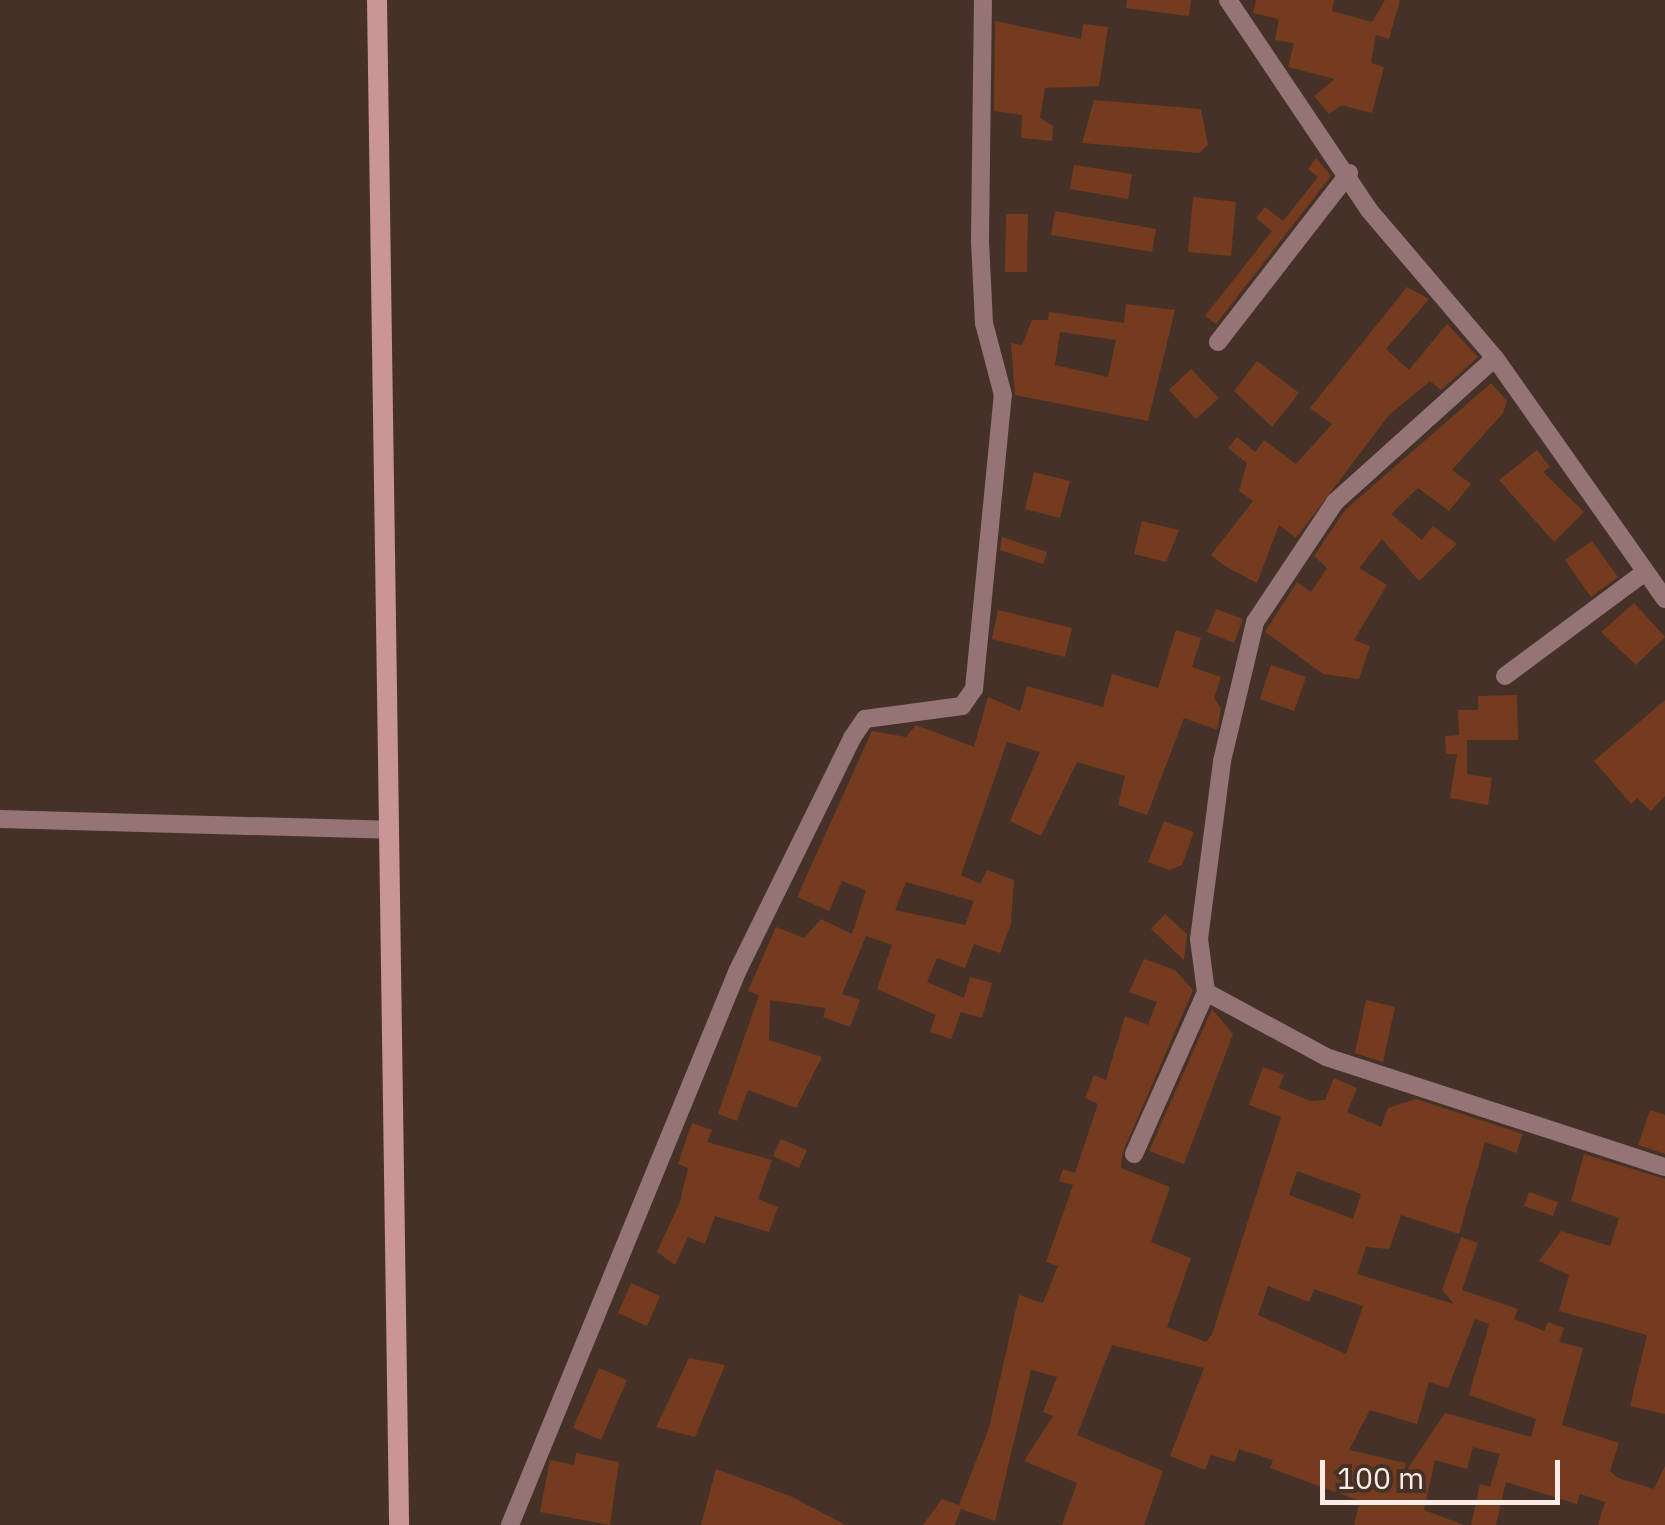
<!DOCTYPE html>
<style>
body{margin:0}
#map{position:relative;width:1665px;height:1525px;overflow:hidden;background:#463128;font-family:"IBM Plex Sans",sans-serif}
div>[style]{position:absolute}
.building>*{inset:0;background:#753b1f}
.minor>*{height:18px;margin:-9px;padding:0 9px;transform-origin:9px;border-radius:9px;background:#947475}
.secondary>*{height:20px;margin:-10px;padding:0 10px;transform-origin:10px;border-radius:10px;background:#c99597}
span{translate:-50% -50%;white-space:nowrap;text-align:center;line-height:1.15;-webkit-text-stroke:8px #463128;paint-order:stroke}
.scale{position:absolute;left:1320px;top:1460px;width:240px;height:45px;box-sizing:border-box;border:5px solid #faece6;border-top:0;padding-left:12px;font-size:30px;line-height:35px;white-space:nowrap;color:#faece6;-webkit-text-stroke:8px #463128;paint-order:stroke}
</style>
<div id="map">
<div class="building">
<div style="clip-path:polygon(1127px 0,1191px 0,1189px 16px,1126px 8px)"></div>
<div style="clip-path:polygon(1256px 0,1334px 0,1332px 11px,1372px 22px,1385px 0,1400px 0,1389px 39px,1376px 35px,1371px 63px,1384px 67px,1372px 113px,1342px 105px,1329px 114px,1314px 96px,1335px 79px,1288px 67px,1294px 43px,1275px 40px,1279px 19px,1253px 13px)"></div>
<div style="clip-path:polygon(995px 21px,1081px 39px,1083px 24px,1108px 27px,1099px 86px,1045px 88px,1040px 118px,1053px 126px,1052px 141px,1021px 138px,1022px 115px,994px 111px)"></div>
<div style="clip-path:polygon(1094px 100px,1201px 109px,1208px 145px,1199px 153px,1082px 143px)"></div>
<div style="clip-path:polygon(1316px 158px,1331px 176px,1216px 324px,1205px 316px,1272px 231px,1256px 218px,1265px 207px,1283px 221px,1318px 177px,1308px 169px)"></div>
<div style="clip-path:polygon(1074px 165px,1132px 174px,1128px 199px,1070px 189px)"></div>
<div style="clip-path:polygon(1193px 197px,1236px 202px,1231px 256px,1188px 252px)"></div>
<div style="clip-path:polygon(1055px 211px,1156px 229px,1152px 252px,1051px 235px)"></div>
<div style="clip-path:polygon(1006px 214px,1028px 214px,1027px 272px,1005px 272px)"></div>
<div style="clip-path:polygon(1407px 287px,1429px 299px,1386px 349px,1409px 370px,1447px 324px,1478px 357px,1441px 390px,1430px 381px,1389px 415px,1296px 538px,1279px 525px,1257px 583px,1225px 566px,1211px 555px,1253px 501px,1239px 491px,1247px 463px,1228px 448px,1237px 437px,1255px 452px,1264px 440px,1296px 464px,1332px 424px,1310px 408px)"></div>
<div style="clip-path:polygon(evenodd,1126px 304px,1175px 310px,1148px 421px,1015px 395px,1011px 343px,1022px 345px,1032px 320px,1048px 320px,1049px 312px,1124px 323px,1126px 304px,1060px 332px,1116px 340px,1108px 377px,1055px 365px,1060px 332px)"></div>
<div style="clip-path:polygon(1257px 361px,1299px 393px,1272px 427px,1234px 391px)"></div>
<div style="clip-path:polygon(1191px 369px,1219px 398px,1196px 419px,1169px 390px)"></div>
<div style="clip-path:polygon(1491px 383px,1507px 401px,1503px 413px,1452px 470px,1471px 484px,1449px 511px,1418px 488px,1391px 514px,1422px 540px,1433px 526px,1457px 544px,1419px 581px,1382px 539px,1359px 568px,1387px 585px,1354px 640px,1370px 646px,1359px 679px,1323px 674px,1265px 632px,1297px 582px,1311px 592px,1327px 568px,1314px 556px,1345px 510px)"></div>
<div style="clip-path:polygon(1537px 450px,1550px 467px,1543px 472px,1584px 512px,1554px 542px,1499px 480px)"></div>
<div style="clip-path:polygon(1034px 472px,1070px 481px,1060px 518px,1025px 509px)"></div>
<div style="clip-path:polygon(1142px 521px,1179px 530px,1166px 562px,1134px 554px)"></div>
<div style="clip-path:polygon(1002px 537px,1047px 552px,1043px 564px,1000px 550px)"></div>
<div style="clip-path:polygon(1592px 541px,1618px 577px,1591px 597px,1565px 560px)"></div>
<div style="clip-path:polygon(1634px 603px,1665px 637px,1636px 665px,1601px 632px)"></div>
<div style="clip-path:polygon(1216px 609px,1243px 619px,1234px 643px,1207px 632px)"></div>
<div style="clip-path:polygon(998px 610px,1072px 628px,1065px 657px,992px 639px)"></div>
<div style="clip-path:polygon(evenodd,1176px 630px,1201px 638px,1192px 667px,1221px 677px,1214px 698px,1221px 709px,1217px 730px,1184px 718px,1147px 815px,1118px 805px,1125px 776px,1077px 762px,1041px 836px,1010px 821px,1040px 752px,1007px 742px,961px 875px,980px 884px,987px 870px,1014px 880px,1011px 924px,1000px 953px,974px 944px,965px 968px,937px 958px,927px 982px,964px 998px,970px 977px,992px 983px,982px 1018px,961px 1012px,951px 1039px,930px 1032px,936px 1015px,877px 989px,892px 945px,866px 936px,842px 994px,860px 1000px,850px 1027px,823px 1017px,826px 1008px,770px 1000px,769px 1040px,822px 1057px,796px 1108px,748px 1090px,737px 1121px,718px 1114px,759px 995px,748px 991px,776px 927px,804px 938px,821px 919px,852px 934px,866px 890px,842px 881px,829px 911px,797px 897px,872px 731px,906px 737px,916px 725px,974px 747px,988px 697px,1020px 711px,1027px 686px,1103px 707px,1112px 674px,1158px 688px,1176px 630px,906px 882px,974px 901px,965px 925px,895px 910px,906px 882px)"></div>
<div style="clip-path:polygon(1271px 665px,1306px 677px,1294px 711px,1260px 699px)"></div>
<div style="clip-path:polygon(1517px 695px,1518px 740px,1467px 740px,1467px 774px,1492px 778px,1488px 805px,1450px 798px,1457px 754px,1446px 754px,1445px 736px,1459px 735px,1458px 710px,1478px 710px,1478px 696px)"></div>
<div style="clip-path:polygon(1665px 700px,1665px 796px,1651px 811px,1637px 798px,1631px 804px,1594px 761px)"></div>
<div style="clip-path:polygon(1164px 821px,1194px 832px,1182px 865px,1169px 870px,1148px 862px)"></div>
<div style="clip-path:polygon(1165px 914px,1187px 934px,1184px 960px,1151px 929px)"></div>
<div style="clip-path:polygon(evenodd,1144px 959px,1175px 970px,1193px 990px,1122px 1154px,1121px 1168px,1170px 1187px,1151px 1242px,1191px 1258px,1167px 1327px,1206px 1342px,1212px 1334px,1281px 1117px,1249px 1105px,1263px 1067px,1284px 1075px,1279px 1088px,1310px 1101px,1325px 1100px,1334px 1078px,1357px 1088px,1347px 1112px,1381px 1127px,1388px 1108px,1416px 1099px,1523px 1134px,1516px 1153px,1485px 1142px,1459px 1234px,1401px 1215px,1389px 1249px,1366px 1247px,1357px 1274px,1454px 1304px,1442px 1290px,1461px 1237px,1478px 1243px,1462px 1290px,1518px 1309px,1514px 1319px,1544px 1331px,1548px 1322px,1564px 1328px,1559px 1342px,1583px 1348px,1562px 1425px,1619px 1443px,1610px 1471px,1618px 1478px,1654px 1489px,1665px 1466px,1665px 1525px,1598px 1525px,1605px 1502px,1580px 1494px,1577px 1504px,1506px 1482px,1496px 1525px,1471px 1525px,1480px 1484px,1490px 1487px,1500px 1454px,1473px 1447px,1467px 1469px,1435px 1460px,1424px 1510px,1464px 1525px,1354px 1525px,1360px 1501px,1270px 1468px,1273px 1460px,1239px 1449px,1235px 1462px,1211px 1455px,1205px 1470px,1170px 1456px,1204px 1368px,1112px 1345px,1077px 1435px,1163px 1471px,1144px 1525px,1062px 1525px,1077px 1483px,1024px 1461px,1053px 1416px,1043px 1412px,1057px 1377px,1031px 1370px,995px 1521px,961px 1509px,955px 1525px,923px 1525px,942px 1499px,959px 1505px,989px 1428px,1019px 1295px,1043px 1303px,1058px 1266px,1046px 1262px,1073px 1185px,1059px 1181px,1063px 1169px,1075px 1173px,1098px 1104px,1085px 1098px,1094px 1075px,1106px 1080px,1125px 1016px,1148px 1025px,1157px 1002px,1129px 992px,1144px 959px,1297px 1171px,1361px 1194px,1353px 1219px,1289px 1195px,1297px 1171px,1144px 959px,1268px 1286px,1309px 1302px,1314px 1289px,1363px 1306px,1346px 1354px,1258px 1315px,1268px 1286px,1144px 959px,1475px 1319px,1489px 1324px,1469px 1395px,1536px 1419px,1531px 1437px,1445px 1413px,1403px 1476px,1406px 1463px,1349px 1450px,1370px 1410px,1417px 1424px,1429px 1382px,1448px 1388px,1475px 1319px)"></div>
<div style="clip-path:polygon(1366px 1000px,1395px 1007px,1383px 1062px,1355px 1053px)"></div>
<div style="clip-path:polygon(1212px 1009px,1233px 1034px,1184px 1164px,1149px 1151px)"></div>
<div style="clip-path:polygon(1650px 1110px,1665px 1115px,1665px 1154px,1638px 1145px)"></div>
<div style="clip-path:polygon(692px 1123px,712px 1130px,707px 1142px,772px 1160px,758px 1199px,778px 1207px,769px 1232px,715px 1216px,705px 1244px,688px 1237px,675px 1265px,657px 1252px,680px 1202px,688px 1168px,678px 1164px)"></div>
<div style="clip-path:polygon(781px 1139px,807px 1150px,799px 1168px,773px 1156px)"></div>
<div style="clip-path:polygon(1584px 1154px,1665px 1179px,1665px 1414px,1630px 1406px,1647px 1335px,1559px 1311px,1569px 1275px,1539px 1261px,1561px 1231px,1610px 1246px,1619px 1218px,1571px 1201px)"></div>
<div style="clip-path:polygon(1529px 1192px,1558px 1202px,1553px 1216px,1524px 1206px)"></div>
<div style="clip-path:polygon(631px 1283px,660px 1296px,647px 1326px,618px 1313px)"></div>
<div style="clip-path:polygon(689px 1358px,725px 1365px,695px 1437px,656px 1427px)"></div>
<div style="clip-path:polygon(599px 1368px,627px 1380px,601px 1440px,573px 1428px)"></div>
<div style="clip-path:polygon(576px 1453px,619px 1462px,610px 1525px,540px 1512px,550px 1460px,574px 1465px)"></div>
<div style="clip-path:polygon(716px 1469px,790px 1496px,846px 1525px,701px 1525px)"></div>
</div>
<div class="minor">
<div style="left:1228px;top:0;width:253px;rotate:56.1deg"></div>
<div style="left:1369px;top:210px;width:194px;rotate:49.6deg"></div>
<div style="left:1495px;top:358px;width:295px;rotate:54.8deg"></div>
<div style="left:1218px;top:342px;width:214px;rotate:-52.2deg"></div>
<div style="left:1505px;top:676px;width:174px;rotate:-36.6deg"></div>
<div style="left:0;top:819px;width:389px;rotate:1.6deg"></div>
<div style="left:1206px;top:992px;width:136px;rotate:28.4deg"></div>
<div style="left:1326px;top:1057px;width:356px;rotate:18deg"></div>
<div style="left:1134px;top:1154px;width:177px;rotate:-66deg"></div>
<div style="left:1206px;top:992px;width:53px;rotate:-97.5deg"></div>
<div style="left:1199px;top:939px;width:179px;rotate:-82.6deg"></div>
<div style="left:1222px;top:761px;width:143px;rotate:-76.6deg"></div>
<div style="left:1255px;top:622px;width:144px;rotate:-56.3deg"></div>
<div style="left:1335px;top:502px;width:215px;rotate:-42deg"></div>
<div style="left:510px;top:1525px;width:598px;rotate:-67.68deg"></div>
<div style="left:737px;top:972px;width:261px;rotate:-63.8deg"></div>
<div style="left:852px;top:738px;width:23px;rotate:-56deg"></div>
<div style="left:865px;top:719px;width:98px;rotate:-7.6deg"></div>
<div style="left:962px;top:706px;width:21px;rotate:-55deg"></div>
<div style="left:974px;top:689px;width:295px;rotate:-84.4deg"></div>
<div style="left:1003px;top:395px;width:74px;rotate:-104.8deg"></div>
<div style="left:984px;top:323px;width:82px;rotate:-92.8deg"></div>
<div style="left:980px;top:241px;width:241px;rotate:-89.3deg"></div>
</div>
<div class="secondary">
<div style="left:377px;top:0;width:1525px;rotate:89.17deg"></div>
</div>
<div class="scale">100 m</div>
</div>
